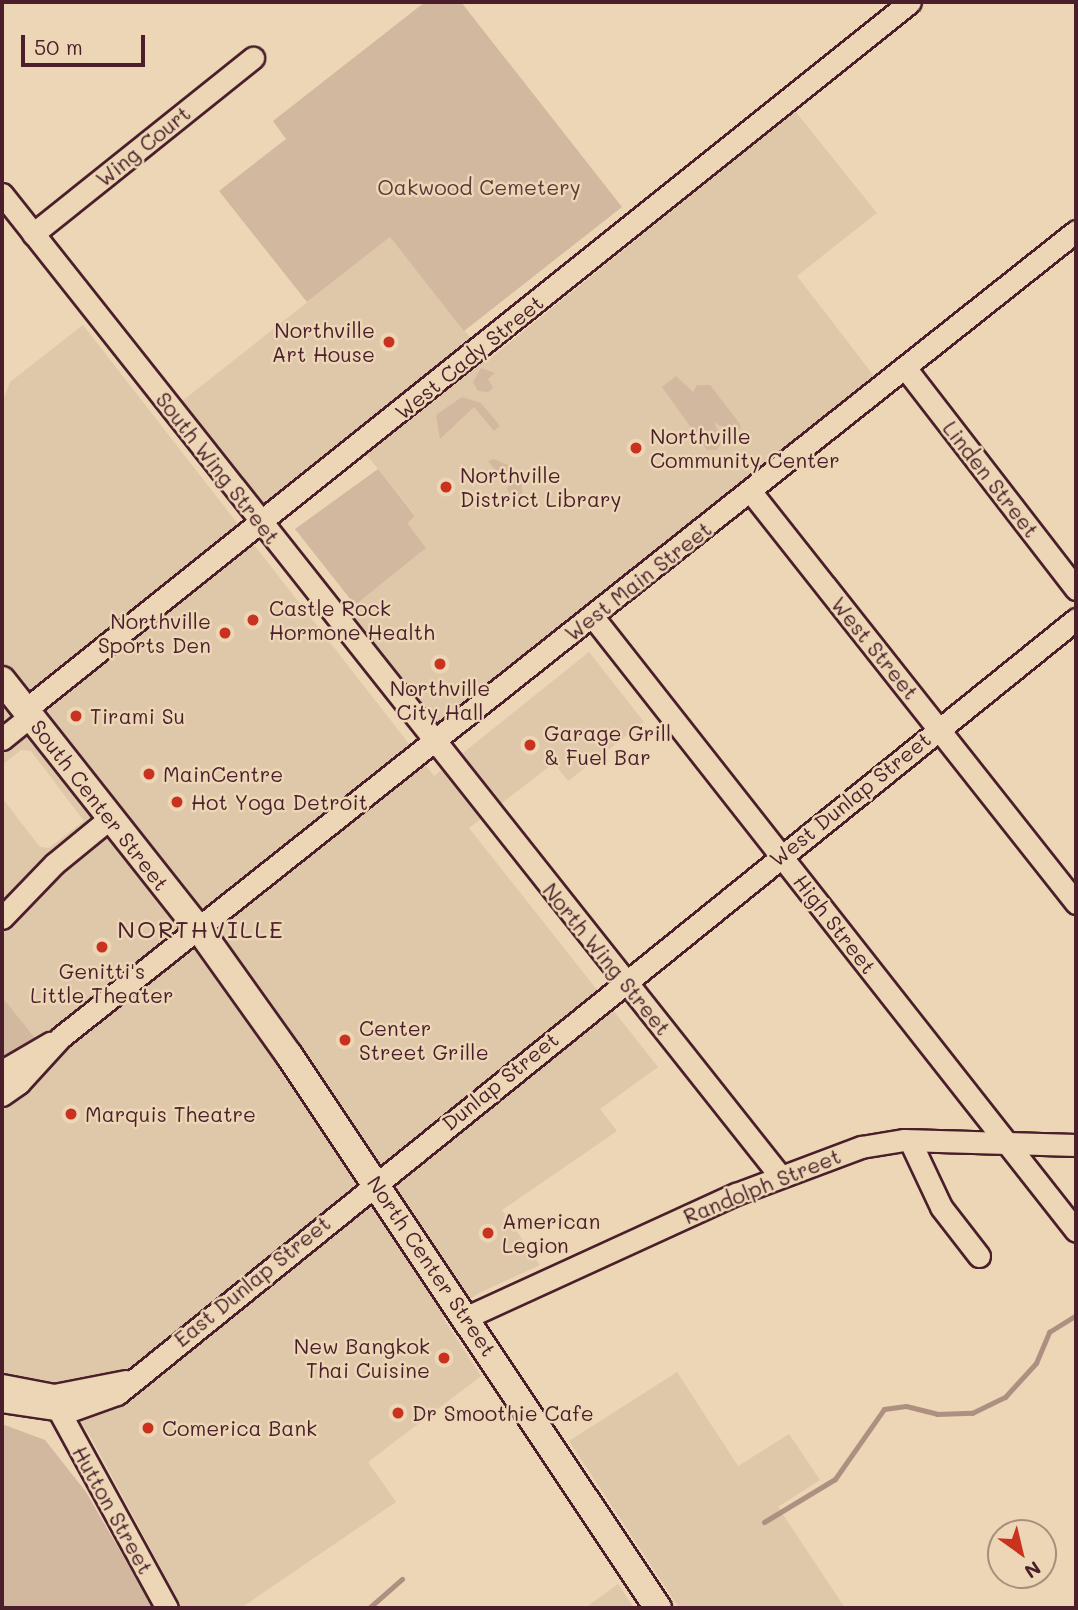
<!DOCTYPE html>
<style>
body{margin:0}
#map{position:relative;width:1078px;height:1610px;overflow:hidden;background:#ecd6b5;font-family:Mali,sans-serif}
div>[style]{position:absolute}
.built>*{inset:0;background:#dfc7aa}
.green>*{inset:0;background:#d1b89f}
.stream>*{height:5px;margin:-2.5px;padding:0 2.5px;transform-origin:2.5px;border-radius:2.5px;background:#ad9081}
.roads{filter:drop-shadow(2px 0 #4a1f2b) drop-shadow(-2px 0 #4a1f2b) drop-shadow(0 2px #4a1f2b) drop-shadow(0 -2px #4a1f2b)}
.minor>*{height:21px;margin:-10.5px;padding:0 10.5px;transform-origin:10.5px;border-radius:10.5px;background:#ecd6b5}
.major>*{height:26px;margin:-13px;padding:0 13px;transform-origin:13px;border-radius:13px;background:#ecd6b5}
.dots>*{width:19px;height:19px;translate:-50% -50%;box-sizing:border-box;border:4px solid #ecd6b5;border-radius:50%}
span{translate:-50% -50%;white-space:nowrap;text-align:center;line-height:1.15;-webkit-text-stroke:5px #ecd6b5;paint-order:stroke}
.street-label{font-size:21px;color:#4a1f2b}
.park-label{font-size:21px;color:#5e363c}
.poi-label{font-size:21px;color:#4a1f2b}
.right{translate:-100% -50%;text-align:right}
.left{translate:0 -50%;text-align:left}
.quarter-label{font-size:24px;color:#4a1f2b;letter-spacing:2px}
.frame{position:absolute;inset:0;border:4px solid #4a1f2b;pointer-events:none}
.north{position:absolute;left:987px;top:1519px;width:70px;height:70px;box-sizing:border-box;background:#ecd6b5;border:2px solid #ab8d7e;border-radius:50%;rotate:146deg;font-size:19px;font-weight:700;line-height:28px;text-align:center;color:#4a1f2b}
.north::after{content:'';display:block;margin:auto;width:24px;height:32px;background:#c8321e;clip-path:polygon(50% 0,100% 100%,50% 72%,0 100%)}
.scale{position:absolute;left:21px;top:35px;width:124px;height:32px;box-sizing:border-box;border:4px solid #4a1f2b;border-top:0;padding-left:9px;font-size:21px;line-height:24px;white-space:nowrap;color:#4a1f2b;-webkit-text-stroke:5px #ecd6b5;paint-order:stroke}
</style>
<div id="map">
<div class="built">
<div style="clip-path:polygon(795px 111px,877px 213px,797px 276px,877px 380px,437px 722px,347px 611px,426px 548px,406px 523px,415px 515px,354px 439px,269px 505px,258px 499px,181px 402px,390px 237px,488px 360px)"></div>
<div style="clip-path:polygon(83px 325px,434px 776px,589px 652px,644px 722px,568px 781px,554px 763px,469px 828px,658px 1067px,600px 1109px,617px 1131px,502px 1210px,540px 1265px,479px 1293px,443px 1318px,481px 1376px,368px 1462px,396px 1502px,241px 1608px,182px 1608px,92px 1439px,57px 1385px,2px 1372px,2px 798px,40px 847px,49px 848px,84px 821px,31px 751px,21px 750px,2px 765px,2px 403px,10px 382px)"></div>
<div style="clip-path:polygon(677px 1372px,738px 1466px,789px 1434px,820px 1480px,778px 1507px,845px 1608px,679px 1608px,569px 1441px)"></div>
<div style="clip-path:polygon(618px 1584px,634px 1608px,585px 1608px)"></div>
</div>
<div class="green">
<div style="clip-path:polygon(425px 2px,461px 2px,622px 207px,464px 331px,390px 237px,307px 302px,219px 191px,286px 139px,273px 121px)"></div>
<div style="clip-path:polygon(481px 368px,495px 373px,488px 379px,493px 388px,488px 392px,478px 391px,473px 382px)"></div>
<div style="clip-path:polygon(676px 376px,693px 392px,697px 385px,710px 385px,740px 424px,741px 429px,729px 431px,714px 422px,722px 441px,717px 450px,707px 450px,662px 387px)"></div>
<div style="clip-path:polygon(462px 397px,481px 403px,500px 426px,494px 431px,474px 407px,440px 439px,436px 415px)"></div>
<div style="clip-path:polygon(494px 459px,512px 467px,521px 480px,523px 497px,517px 508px,507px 489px,512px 478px,507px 473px,498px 474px,488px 461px)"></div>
<div style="clip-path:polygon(378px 469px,415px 516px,407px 523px,426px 548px,355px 605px,295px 529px)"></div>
<div style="clip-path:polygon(2px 997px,38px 1042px,2px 1066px)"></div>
<div style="clip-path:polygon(2px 1424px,45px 1440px,86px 1492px,153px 1608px,2px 1608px)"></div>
</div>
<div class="stream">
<div style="left:764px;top:1522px;width:83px;rotate:-31.2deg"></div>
<div style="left:835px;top:1479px;width:85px;rotate:-55deg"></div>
<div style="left:884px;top:1409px;width:22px;rotate:-8deg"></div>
<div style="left:906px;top:1406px;width:32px;rotate:14deg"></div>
<div style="left:937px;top:1414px;width:35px;rotate:-2deg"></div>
<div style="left:972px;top:1413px;width:37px;rotate:-26deg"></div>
<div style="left:1005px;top:1397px;width:46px;rotate:-47.6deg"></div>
<div style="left:1036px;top:1363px;width:34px;rotate:-67deg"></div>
<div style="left:1049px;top:1332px;width:32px;rotate:-32deg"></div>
<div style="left:369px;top:1608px;width:44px;rotate:-41.3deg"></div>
</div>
<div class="roads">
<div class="minor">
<div style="left:2px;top:194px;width:1253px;rotate:51.61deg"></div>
<div style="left:33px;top:234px;width:282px;rotate:-38.7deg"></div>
<div style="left:906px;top:369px;width:278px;rotate:52.3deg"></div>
<div style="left:751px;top:492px;width:524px;rotate:51.66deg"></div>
<div style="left:593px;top:617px;width:781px;rotate:51.81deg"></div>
<div style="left:25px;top:710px;width:1133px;rotate:-38.66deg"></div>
<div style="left:2px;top:739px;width:36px;rotate:-39deg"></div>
<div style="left:2px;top:918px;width:75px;rotate:-46.1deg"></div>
<div style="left:54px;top:864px;width:72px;rotate:-39.4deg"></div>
<div style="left:2px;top:1071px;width:56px;rotate:-30.3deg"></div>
<div style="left:2px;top:1095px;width:21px;rotate:-35deg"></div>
<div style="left:19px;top:1083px;width:62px;rotate:-47.6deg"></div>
<div style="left:61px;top:1037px;width:1296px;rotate:-38.45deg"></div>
<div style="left:910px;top:1141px;width:73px;rotate:64.8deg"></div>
<div style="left:941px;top:1207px;width:62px;rotate:52.2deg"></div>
<div style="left:467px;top:1317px;width:296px;rotate:-24.6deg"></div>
<div style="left:736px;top:1194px;width:134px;rotate:-20.6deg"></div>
<div style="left:861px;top:1147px;width:44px;rotate:-9.2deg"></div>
<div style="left:904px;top:1140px;width:172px;rotate:1.7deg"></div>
<div style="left:2px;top:1385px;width:53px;rotate:10.9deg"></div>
<div style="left:54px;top:1395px;width:73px;rotate:-11deg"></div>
<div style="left:56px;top:1395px;width:16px;rotate:79deg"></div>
<div style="left:59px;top:1411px;width:225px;rotate:61.3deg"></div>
<div style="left:2px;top:1401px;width:68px;rotate:8.5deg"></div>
<div style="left:69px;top:1411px;width:51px;rotate:-19.5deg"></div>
<div style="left:117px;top:1394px;width:1233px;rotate:-38.94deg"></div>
</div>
<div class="major">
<div style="left:2px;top:680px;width:318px;rotate:51.7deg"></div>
<div style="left:199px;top:929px;width:155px;rotate:54.5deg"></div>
<div style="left:289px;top:1055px;width:665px;rotate:56.29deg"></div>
</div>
</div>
<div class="dots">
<div style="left:389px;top:342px;background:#c8321e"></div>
<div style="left:636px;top:448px;background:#c8321e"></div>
<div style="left:446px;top:487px;background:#c8321e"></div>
<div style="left:253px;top:620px;background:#c8321e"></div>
<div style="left:225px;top:633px;background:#c8321e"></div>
<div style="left:440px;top:664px;background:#c8321e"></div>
<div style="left:76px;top:716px;background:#c8321e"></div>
<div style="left:530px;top:745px;background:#c8321e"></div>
<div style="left:149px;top:774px;background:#c8321e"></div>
<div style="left:177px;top:802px;background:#c8321e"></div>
<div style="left:102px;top:947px;background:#c8321e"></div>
<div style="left:345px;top:1040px;background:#c8321e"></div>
<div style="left:71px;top:1114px;background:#c8321e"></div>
<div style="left:488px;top:1233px;background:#c8321e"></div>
<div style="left:444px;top:1358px;background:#c8321e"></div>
<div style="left:398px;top:1413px;background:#c8321e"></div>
<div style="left:148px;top:1428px;background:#c8321e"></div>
</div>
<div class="street-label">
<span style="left:143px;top:146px;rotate:-39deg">Wing Court</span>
<span style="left:469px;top:357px;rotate:-39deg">West Cady Street</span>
<span style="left:218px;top:468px;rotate:52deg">South Wing Street</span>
<span style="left:991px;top:479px;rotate:52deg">Linden Street</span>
<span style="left:638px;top:581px;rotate:-38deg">West Main Street</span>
<span style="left:875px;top:648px;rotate:51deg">West Street</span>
<span style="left:850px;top:799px;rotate:-39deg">West Dunlap Street</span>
<span style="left:100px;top:805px;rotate:52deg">South Center Street</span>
<span style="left:835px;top:924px;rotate:52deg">High Street</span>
<span style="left:607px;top:959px;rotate:51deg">North Wing Street</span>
<span style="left:500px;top:1081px;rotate:-39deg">Dunlap Street</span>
<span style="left:762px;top:1186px;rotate:-22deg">Randolph Street</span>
<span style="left:432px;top:1266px;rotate:56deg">North Center Street</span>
<span style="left:252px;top:1281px;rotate:-39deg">East Dunlap Street</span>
<span style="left:113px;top:1510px;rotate:61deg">Hutton Street</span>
</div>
<div class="park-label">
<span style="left:479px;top:187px">Oakwood Cemetery</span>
</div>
<div class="poi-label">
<span class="right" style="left:375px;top:342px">Northville<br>Art House</span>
<span class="left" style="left:650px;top:448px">Northville<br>Community Center</span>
<span class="left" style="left:460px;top:487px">Northville<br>District Library</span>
<span class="left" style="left:269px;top:620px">Castle Rock<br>Hormone Health</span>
<span class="right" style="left:211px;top:633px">Northville<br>Sports Den</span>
<span style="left:440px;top:700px">Northville<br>City Hall</span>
<span class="left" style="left:90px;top:716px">Tirami Su</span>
<span class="left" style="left:544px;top:745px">Garage Grill<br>&amp; Fuel Bar</span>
<span class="left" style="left:163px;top:774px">MainCentre</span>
<span class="left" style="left:191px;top:802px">Hot Yoga Detroit</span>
<span style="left:102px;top:983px">Genitti's<br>Little Theater</span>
<span class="left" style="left:359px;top:1040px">Center<br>Street Grille</span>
<span class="left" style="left:85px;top:1114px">Marquis Theatre</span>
<span class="left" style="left:502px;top:1233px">American<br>Legion</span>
<span class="right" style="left:430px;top:1358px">New Bangkok<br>Thai Cuisine</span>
<span class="left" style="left:412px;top:1413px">Dr Smoothie Cafe</span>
<span class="left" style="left:162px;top:1428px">Comerica Bank</span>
</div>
<div class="quarter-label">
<span style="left:201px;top:929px">NORTHVILLE</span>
</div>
<div class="frame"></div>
<div class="north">N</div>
<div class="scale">50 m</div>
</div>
